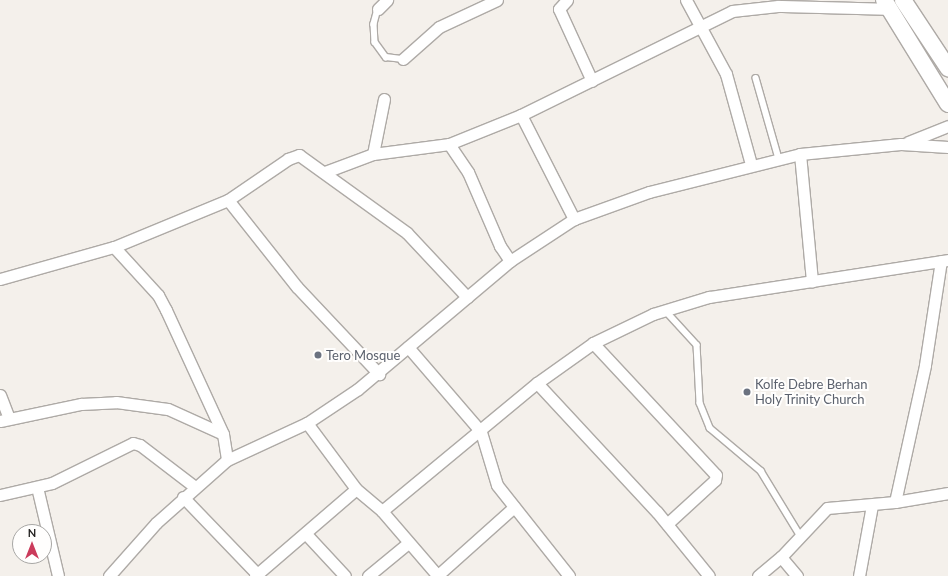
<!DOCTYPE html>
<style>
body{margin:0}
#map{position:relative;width:948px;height:576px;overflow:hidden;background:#f4f0eb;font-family:Lato,sans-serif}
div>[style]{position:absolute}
.roads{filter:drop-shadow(1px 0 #aeaaa6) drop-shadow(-1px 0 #aeaaa6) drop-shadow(0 1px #aeaaa6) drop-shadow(0 -1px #aeaaa6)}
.lane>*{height:5.5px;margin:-2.75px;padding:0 2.75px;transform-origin:2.75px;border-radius:2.75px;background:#fff}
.street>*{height:11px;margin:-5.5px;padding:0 5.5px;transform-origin:5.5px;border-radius:5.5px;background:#fff}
.secondary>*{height:16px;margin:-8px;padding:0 8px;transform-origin:8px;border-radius:8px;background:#fff}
.dots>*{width:11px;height:11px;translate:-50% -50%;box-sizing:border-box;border:2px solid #fffefd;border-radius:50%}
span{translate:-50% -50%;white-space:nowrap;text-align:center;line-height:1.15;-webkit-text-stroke:4px #fffefd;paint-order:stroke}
.worship-label{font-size:13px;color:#5b616d}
.left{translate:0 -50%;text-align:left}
.north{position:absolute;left:12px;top:524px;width:40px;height:40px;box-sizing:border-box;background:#fffefd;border:1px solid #a7a6a4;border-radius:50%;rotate:0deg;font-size:11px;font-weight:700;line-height:16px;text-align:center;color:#23211f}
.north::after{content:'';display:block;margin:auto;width:14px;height:18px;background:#cb3b5b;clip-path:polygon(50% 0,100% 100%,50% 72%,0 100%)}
</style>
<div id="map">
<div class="roads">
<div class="lane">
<div style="left:378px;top:9px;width:16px;rotate:105deg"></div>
<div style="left:374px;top:24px;width:18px;rotate:87deg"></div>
<div style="left:375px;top:42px;width:19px;rotate:54deg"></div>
<div style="left:386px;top:57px;width:17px;rotate:7deg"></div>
<div style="left:756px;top:78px;width:84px;rotate:74.1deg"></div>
<div style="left:665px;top:310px;width:47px;rotate:47.6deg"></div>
<div style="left:697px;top:345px;width:58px;rotate:87deg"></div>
<div style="left:700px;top:403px;width:27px;rotate:68deg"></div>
<div style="left:710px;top:428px;width:67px;rotate:40.1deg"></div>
<div style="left:761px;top:471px;width:75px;rotate:58.6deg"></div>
</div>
<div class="street">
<div style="left:567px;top:0;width:12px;rotate:132deg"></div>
<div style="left:559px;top:9px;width:79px;rotate:65.4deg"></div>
<div style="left:686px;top:0;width:84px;rotate:61.6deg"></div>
<div style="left:726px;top:74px;width:93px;rotate:74.5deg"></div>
<div style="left:378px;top:9px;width:13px;rotate:-45deg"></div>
<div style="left:403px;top:59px;width:48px;rotate:-41.6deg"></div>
<div style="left:439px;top:27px;width:64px;rotate:-25deg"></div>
<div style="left:521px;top:115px;width:117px;rotate:63deg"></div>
<div style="left:908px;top:142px;width:43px;rotate:-21.8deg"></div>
<div style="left:449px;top:144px;width:34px;rotate:56deg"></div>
<div style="left:468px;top:172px;width:81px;rotate:66.6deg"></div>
<div style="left:500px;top:246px;width:18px;rotate:56deg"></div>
<div style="left:373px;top:154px;width:56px;rotate:-78.7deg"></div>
<div style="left:800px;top:154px;width:128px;rotate:84.6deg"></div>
<div style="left:325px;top:172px;width:51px;rotate:-20.6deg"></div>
<div style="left:373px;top:154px;width:77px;rotate:-7.5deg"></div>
<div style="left:449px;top:144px;width:78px;rotate:-21.9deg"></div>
<div style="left:521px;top:115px;width:235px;rotate:-26.2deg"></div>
<div style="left:732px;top:11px;width:46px;rotate:-6.2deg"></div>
<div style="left:778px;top:6px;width:111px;rotate:1.5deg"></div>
<div style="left:228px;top:200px;width:111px;rotate:51.6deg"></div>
<div style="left:297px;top:287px;width:120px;rotate:46.7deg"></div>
<div style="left:114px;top:247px;width:65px;rotate:47.5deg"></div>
<div style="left:158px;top:295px;width:17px;rotate:62deg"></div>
<div style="left:166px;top:310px;width:136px;rotate:65.3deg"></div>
<div style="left:223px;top:434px;width:26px;rotate:81deg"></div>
<div style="left:0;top:279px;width:118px;rotate:-15.7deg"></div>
<div style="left:114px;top:247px;width:123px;rotate:-22.4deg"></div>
<div style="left:228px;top:200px;width:73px;rotate:-34.3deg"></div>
<div style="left:288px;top:159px;width:12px;rotate:-20deg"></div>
<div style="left:299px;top:155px;width:133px;rotate:35.8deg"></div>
<div style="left:407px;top:233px;width:88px;rotate:46.8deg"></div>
<div style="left:593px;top:343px;width:180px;rotate:47deg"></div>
<div style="left:716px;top:475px;width:5px;rotate:101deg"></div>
<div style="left:715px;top:480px;width:65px;rotate:137.5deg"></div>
<div style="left:408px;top:347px;width:112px;rotate:49.3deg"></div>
<div style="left:481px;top:432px;width:55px;rotate:73.2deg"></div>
<div style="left:497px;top:485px;width:116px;rotate:51.6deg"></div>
<div style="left:537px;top:383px;width:176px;rotate:47.1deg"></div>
<div style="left:657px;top:512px;width:82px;rotate:50.9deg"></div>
<div style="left:0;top:395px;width:25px;rotate:69deg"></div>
<div style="left:0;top:421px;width:83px;rotate:-11.9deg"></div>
<div style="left:81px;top:404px;width:35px;rotate:-3deg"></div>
<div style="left:116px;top:402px;width:52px;rotate:7.7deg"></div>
<div style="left:168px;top:409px;width:60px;rotate:24.4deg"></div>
<div style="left:307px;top:423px;width:82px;rotate:53.4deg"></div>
<div style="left:356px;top:489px;width:34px;rotate:40deg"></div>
<div style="left:382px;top:511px;width:86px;rotate:49.3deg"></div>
<div style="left:37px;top:487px;width:91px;rotate:76.7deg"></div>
<div style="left:0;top:495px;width:53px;rotate:-13deg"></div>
<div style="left:52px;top:483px;width:90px;rotate:-26.3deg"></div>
<div style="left:133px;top:443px;width:7px;rotate:16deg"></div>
<div style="left:140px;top:445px;width:69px;rotate:37.4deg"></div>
<div style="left:183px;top:497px;width:107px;rotate:46.1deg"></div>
<div style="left:895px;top:502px;width:140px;rotate:-77.6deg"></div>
<div style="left:925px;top:365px;width:105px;rotate:-81.3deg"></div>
<div style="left:382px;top:511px;width:201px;rotate:-39.6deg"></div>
<div style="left:537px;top:383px;width:69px;rotate:-35.5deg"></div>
<div style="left:593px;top:343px;width:67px;rotate:-25.8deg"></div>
<div style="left:653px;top:314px;width:59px;rotate:-16.9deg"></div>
<div style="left:709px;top:297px;width:242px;rotate:-8.8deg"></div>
<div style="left:306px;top:534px;width:57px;rotate:47.1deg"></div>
<div style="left:781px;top:557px;width:25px;rotate:50deg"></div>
<div style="left:438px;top:575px;width:102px;rotate:-41.8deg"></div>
<div style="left:109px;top:576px;width:71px;rotate:-48.4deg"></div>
<div style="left:156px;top:523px;width:95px;rotate:-41.6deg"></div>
<div style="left:227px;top:460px;width:88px;rotate:-24.8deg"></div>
<div style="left:307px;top:423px;width:61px;rotate:-33.7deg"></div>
<div style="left:358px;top:389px;width:199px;rotate:-40.1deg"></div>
<div style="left:510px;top:261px;width:77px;rotate:-33.3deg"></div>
<div style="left:574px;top:219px;width:80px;rotate:-19.8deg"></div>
<div style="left:649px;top:192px;width:156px;rotate:-14.1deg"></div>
<div style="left:800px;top:154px;width:101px;rotate:-5.7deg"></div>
<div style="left:901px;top:144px;width:47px;rotate:3.7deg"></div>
<div style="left:255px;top:576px;width:133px;rotate:-40.7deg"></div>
<div style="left:368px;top:576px;width:52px;rotate:-39.5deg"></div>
<div style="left:758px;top:576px;width:30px;rotate:-40deg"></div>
<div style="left:781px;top:557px;width:67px;rotate:-46.8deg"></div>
<div style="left:827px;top:508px;width:68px;rotate:-5deg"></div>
<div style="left:895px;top:502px;width:54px;rotate:-9.6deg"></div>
<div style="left:859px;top:576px;width:72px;rotate:-79.6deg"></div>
</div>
<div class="secondary">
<div style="left:884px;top:0;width:122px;rotate:58.4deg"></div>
<div style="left:903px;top:0;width:82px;rotate:56.5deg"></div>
</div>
</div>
<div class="dots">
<div style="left:318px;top:355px;background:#6b7280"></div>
<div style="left:747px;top:392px;background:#6b7280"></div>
</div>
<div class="worship-label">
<span class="left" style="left:326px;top:355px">Tero Mosque</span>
<span class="left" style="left:755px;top:392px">Kolfe Debre Berhan<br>Holy Trinity Church</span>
</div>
<div class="north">N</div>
</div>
